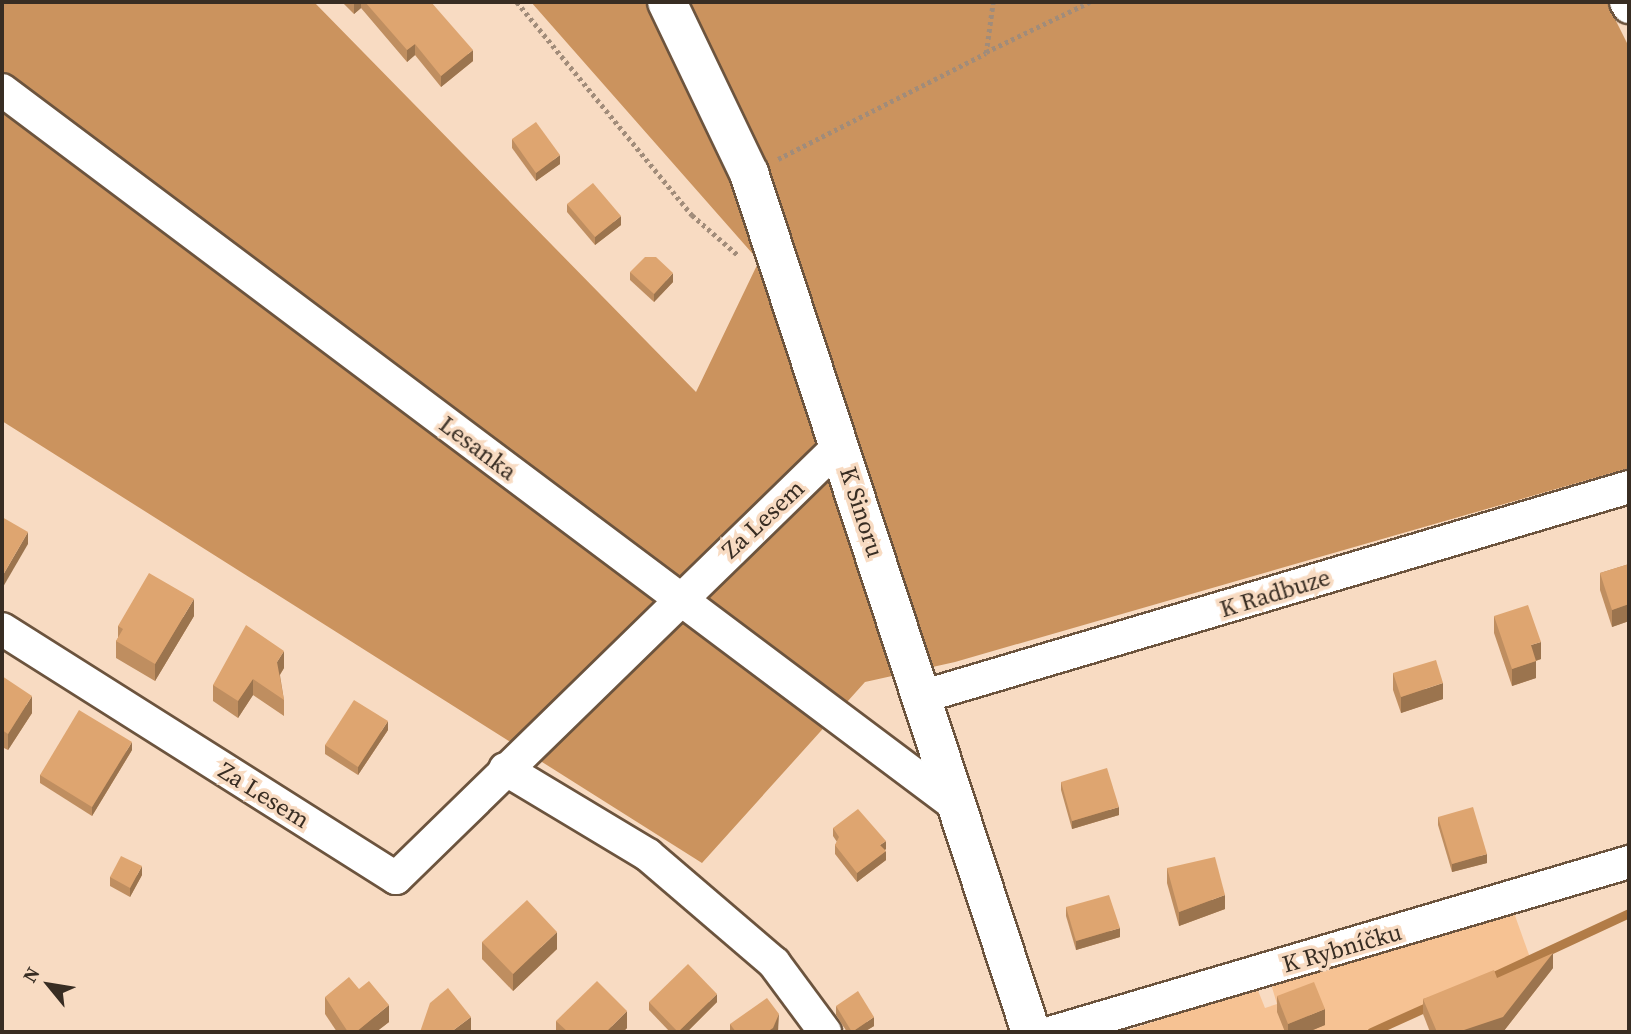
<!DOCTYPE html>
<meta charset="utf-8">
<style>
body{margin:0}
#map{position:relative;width:1631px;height:1034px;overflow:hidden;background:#f8dbc2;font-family:"Source Serif 4",serif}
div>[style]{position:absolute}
.green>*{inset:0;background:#f6c293}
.forest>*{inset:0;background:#cb935e}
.stream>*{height:9px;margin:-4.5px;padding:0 4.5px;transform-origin:4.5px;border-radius:4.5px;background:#b27c47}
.path>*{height:4.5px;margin-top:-2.25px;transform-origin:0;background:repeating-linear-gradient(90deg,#a18c7a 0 3.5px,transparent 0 7px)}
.roads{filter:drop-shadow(2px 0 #6c543e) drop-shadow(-2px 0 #6c543e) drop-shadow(0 2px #6c543e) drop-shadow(0 -2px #6c543e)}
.minor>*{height:32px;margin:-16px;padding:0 16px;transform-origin:16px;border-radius:16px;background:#fff}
.tertiary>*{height:38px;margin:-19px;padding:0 19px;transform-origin:19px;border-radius:19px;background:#fff}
.wall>*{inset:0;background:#bf8e60}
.shaded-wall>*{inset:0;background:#9b744e}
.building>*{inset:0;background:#dea570}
span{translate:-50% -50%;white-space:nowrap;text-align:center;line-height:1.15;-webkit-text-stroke:7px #f8dbc2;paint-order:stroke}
.street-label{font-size:24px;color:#382d23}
.frame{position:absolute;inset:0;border:4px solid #382d23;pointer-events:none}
.north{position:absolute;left:14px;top:950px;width:70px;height:70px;-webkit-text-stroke:5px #f8dbc2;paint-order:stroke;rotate:300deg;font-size:19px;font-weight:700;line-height:28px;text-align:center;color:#382d23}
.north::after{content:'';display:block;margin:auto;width:24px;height:32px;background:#382d23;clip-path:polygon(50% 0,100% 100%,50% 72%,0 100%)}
</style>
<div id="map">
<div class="green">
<div style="clip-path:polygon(1513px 910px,1533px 966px,1379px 1032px,1122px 1032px,1257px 988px,1265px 1008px,1277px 1004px,1271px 984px)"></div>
</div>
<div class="forest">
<div style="clip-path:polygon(2px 2px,314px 2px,696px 392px,759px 261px,531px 2px,1612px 2px,1608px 5px,1629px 47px,1629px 468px,955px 662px,865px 682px,702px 863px,2px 421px)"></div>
</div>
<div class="stream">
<div style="left:1487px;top:979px;width:157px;rotate:-24.9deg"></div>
<div style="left:1371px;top:1032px;width:68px;rotate:-24.3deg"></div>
</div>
<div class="path">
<div style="left:517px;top:2px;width:276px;rotate:50.6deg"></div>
<div style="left:692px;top:215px;width:62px;rotate:41.1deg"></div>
<div style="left:986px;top:52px;width:115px;rotate:-25.7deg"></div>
<div style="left:778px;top:159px;width:233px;rotate:-27deg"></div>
<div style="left:986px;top:53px;width:51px;rotate:-82.2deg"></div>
</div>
<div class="roads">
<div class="minor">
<div style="left:1626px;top:2px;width:6px;rotate:59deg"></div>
<div style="left:2px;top:90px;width:1191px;rotate:36.88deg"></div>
<div style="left:2px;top:629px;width:466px;rotate:32.3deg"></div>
<div style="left:396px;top:878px;width:620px;rotate:-44.28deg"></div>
<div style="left:921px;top:697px;width:738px;rotate:-16.52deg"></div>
<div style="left:505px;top:769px;width:167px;rotate:31deg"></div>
<div style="left:648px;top:855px;width:166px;rotate:40.6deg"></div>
<div style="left:774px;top:963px;width:86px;rotate:53.5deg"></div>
<div style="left:1053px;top:1032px;width:601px;rotate:-16.44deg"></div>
</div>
<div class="tertiary">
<div style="left:667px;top:2px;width:190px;rotate:64.4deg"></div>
<div style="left:749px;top:173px;width:904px;rotate:71.83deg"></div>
</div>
</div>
<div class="wall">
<div style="clip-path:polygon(342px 2px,431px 2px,473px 61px,441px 87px,415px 55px,407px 62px,361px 8px,354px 14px)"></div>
<div style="clip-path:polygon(512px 139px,560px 164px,536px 181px,512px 148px)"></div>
<div style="clip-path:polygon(567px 204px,621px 225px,595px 245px,567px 212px)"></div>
<div style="clip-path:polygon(630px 272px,673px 282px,654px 302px,630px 280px)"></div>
<div style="clip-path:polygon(1629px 564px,1629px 621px,1612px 627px,1600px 590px,1600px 573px)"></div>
<div style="clip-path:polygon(194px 616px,155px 681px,116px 658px,116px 641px,118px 638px,118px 626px)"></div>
<div style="clip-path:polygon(1494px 616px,1541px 659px,1536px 661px,1536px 678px,1512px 686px,1494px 633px)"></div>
<div style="clip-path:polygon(284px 668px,280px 675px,284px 700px,284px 716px,253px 695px,238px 718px,213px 701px,213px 685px)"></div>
<div style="clip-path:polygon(1393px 673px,1443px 699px,1401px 713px,1393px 690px)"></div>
<div style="clip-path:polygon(2px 676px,32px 713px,8px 750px,2px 747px)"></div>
<div style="clip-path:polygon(388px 730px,358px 775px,325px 754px,325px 745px)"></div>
<div style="clip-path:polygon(132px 750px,92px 816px,40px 783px,40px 775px)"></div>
<div style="clip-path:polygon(1061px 782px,1119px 815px,1072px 829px,1061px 790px)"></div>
<div style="clip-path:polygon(1438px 817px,1487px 863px,1452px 872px,1438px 825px)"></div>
<div style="clip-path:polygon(833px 828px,886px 849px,885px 850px,886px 860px,857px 882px,835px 854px,835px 845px,837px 842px,833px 836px)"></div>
<div style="clip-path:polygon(1167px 868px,1225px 909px,1179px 926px,1167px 883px)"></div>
<div style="clip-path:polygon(142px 875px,130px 897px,110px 886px,110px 877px)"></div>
<div style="clip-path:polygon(1066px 907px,1120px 937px,1076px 950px,1066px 916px)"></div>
<div style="clip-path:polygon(482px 942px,557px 949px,513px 991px,482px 959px)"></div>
<div style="clip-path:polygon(1553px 968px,1503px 1032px,1430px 1032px,1423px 1014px,1423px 999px,1497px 978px)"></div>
<div style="clip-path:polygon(1277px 996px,1325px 1025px,1308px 1032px,1285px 1032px,1277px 1012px)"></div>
<div style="clip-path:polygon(325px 997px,389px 1022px,376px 1032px,337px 1032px,325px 1014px)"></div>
<div style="clip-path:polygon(649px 1002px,717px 1002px,687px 1032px,670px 1032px,649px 1010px)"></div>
<div style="clip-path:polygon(836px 1006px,874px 1026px,864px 1032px,847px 1032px,836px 1015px)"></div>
<div style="clip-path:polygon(556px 1021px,627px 1028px,623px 1032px,556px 1032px)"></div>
<div style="clip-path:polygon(730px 1024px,779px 1031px,778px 1032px,730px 1032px)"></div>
</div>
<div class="shaded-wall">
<div style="clip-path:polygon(355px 2px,361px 2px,361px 8px,354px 14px,354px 3px)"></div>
<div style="clip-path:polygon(415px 44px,415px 55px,407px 62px,407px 50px)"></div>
<div style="clip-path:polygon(473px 50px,473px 61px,441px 87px,441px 76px)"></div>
<div style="clip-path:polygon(560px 155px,560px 164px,536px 181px,536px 173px)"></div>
<div style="clip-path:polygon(621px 216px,621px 225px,595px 245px,595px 237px)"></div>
<div style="clip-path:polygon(673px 273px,673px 282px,654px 302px,654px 294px)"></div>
<div style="clip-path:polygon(28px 532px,28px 544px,3px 587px,3px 575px)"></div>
<div style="clip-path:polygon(194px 599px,194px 616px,155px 681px,155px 664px)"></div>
<div style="clip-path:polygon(1629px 604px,1629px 621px,1612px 627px,1612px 610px)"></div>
<div style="clip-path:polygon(1541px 642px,1541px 659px,1531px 662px,1531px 645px)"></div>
<div style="clip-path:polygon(284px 651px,284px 668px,277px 679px,277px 662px)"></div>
<div style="clip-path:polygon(1536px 661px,1536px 678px,1512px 686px,1512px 669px)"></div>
<div style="clip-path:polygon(253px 679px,253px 695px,238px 718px,238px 701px)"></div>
<div style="clip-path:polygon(1443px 683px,1443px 699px,1401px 713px,1401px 697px)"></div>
<div style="clip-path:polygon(32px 696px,32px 713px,8px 750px,8px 734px)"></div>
<div style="clip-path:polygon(388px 721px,388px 730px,358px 775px,358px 767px)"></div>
<div style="clip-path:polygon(132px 742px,132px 750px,92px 816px,92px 807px)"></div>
<div style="clip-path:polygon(1119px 807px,1119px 815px,1072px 829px,1072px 821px)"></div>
<div style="clip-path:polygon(886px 841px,886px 849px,880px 853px,880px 845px)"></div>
<div style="clip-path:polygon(886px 851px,886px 860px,857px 882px,857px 873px)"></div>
<div style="clip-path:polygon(1487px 854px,1487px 863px,1452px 872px,1452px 864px)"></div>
<div style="clip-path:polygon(142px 866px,142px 875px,130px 897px,130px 888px)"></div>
<div style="clip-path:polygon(1225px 895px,1225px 909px,1179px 926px,1179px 912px)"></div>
<div style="clip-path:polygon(1120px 928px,1120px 937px,1076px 950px,1076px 941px)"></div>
<div style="clip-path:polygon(557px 932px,557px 949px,513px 991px,513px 974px)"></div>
<div style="clip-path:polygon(1553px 953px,1553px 968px,1503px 1032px,1458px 1032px)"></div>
<div style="clip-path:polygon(717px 994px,717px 1002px,687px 1032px,678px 1032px)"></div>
<div style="clip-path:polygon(389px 1005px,389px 1022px,376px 1032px,356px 1032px)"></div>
<div style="clip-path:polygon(1325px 1009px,1325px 1025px,1308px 1032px,1288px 1032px,1288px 1024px)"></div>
<div style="clip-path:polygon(627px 1011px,627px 1028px,623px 1032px,606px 1032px)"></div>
<div style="clip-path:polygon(779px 1014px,778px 1032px,767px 1032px)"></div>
<div style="clip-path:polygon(471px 1017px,471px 1032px,451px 1032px)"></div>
<div style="clip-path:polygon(874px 1017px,874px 1026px,864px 1032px,852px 1032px)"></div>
</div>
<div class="building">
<div style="clip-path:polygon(365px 2px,431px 2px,473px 50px,441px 76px,415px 44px,407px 50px)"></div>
<div style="clip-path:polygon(536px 122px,560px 155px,536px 173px,512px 139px)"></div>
<div style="clip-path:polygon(593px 183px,621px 216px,595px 237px,567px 204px)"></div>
<div style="clip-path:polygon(645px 257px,656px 257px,673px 273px,654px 294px,630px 272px)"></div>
<div style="clip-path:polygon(2px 517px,28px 532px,3px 575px,2px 574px)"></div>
<div style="clip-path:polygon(1629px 564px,1629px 604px,1612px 610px,1600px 573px)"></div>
<div style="clip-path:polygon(149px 573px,194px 599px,155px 664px,116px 641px,123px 629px,118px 626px)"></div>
<div style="clip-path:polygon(1528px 605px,1541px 642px,1531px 645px,1536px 661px,1512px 669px,1494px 616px)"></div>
<div style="clip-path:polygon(246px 625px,284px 651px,277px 662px,284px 700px,253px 679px,238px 701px,213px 685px)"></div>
<div style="clip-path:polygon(1436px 660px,1443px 683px,1401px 697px,1393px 673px)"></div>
<div style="clip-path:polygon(2px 676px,32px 696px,8px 734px,2px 730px)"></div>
<div style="clip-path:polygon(354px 700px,388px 721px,358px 767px,325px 745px)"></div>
<div style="clip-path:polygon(79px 710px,132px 742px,92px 807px,40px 775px)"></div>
<div style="clip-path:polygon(1107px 768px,1119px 807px,1072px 821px,1061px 782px)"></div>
<div style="clip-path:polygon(1473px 807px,1487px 854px,1452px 864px,1438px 817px)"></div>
<div style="clip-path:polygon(858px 809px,886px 841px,880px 845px,886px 851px,857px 873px,835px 845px,839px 837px,833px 828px)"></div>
<div style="clip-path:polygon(121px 856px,142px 866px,130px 888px,110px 877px)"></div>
<div style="clip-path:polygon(1215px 857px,1225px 895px,1179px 912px,1167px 868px)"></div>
<div style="clip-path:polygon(1109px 895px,1120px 928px,1076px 941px,1066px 907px)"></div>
<div style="clip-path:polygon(527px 900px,557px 932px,513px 974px,482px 942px)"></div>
<div style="clip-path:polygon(1553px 953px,1503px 1017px,1458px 1032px,1437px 1032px,1423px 999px,1494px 970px,1497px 978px)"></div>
<div style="clip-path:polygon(688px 964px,717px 994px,678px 1032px,649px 1002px)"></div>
<div style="clip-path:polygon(349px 977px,359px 989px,369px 981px,389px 1005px,356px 1032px,348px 1032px,325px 997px)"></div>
<div style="clip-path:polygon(597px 981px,627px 1011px,606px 1032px,568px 1032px,556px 1021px)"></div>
<div style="clip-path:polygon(1314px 982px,1325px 1009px,1288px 1024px,1277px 996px)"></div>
<div style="clip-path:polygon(448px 988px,471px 1017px,451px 1032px,420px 1032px,430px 1003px)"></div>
<div style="clip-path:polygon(858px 991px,874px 1017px,852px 1032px,836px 1006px)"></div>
<div style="clip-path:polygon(767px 998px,779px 1014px,773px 1028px,767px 1032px,736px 1032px,730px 1024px)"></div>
</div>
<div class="street-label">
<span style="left:478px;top:448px;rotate:37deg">Lesanka</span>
<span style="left:862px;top:512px;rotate:72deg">K Sinoru</span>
<span style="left:763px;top:519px;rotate:-43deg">Za Lesem</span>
<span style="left:1275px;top:593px;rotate:-17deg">K Radbuze</span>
<span style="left:264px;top:795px;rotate:32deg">Za Lesem</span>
<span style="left:1342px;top:948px;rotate:-16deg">K Rybníčku</span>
</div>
<div class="frame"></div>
<div class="north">N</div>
</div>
